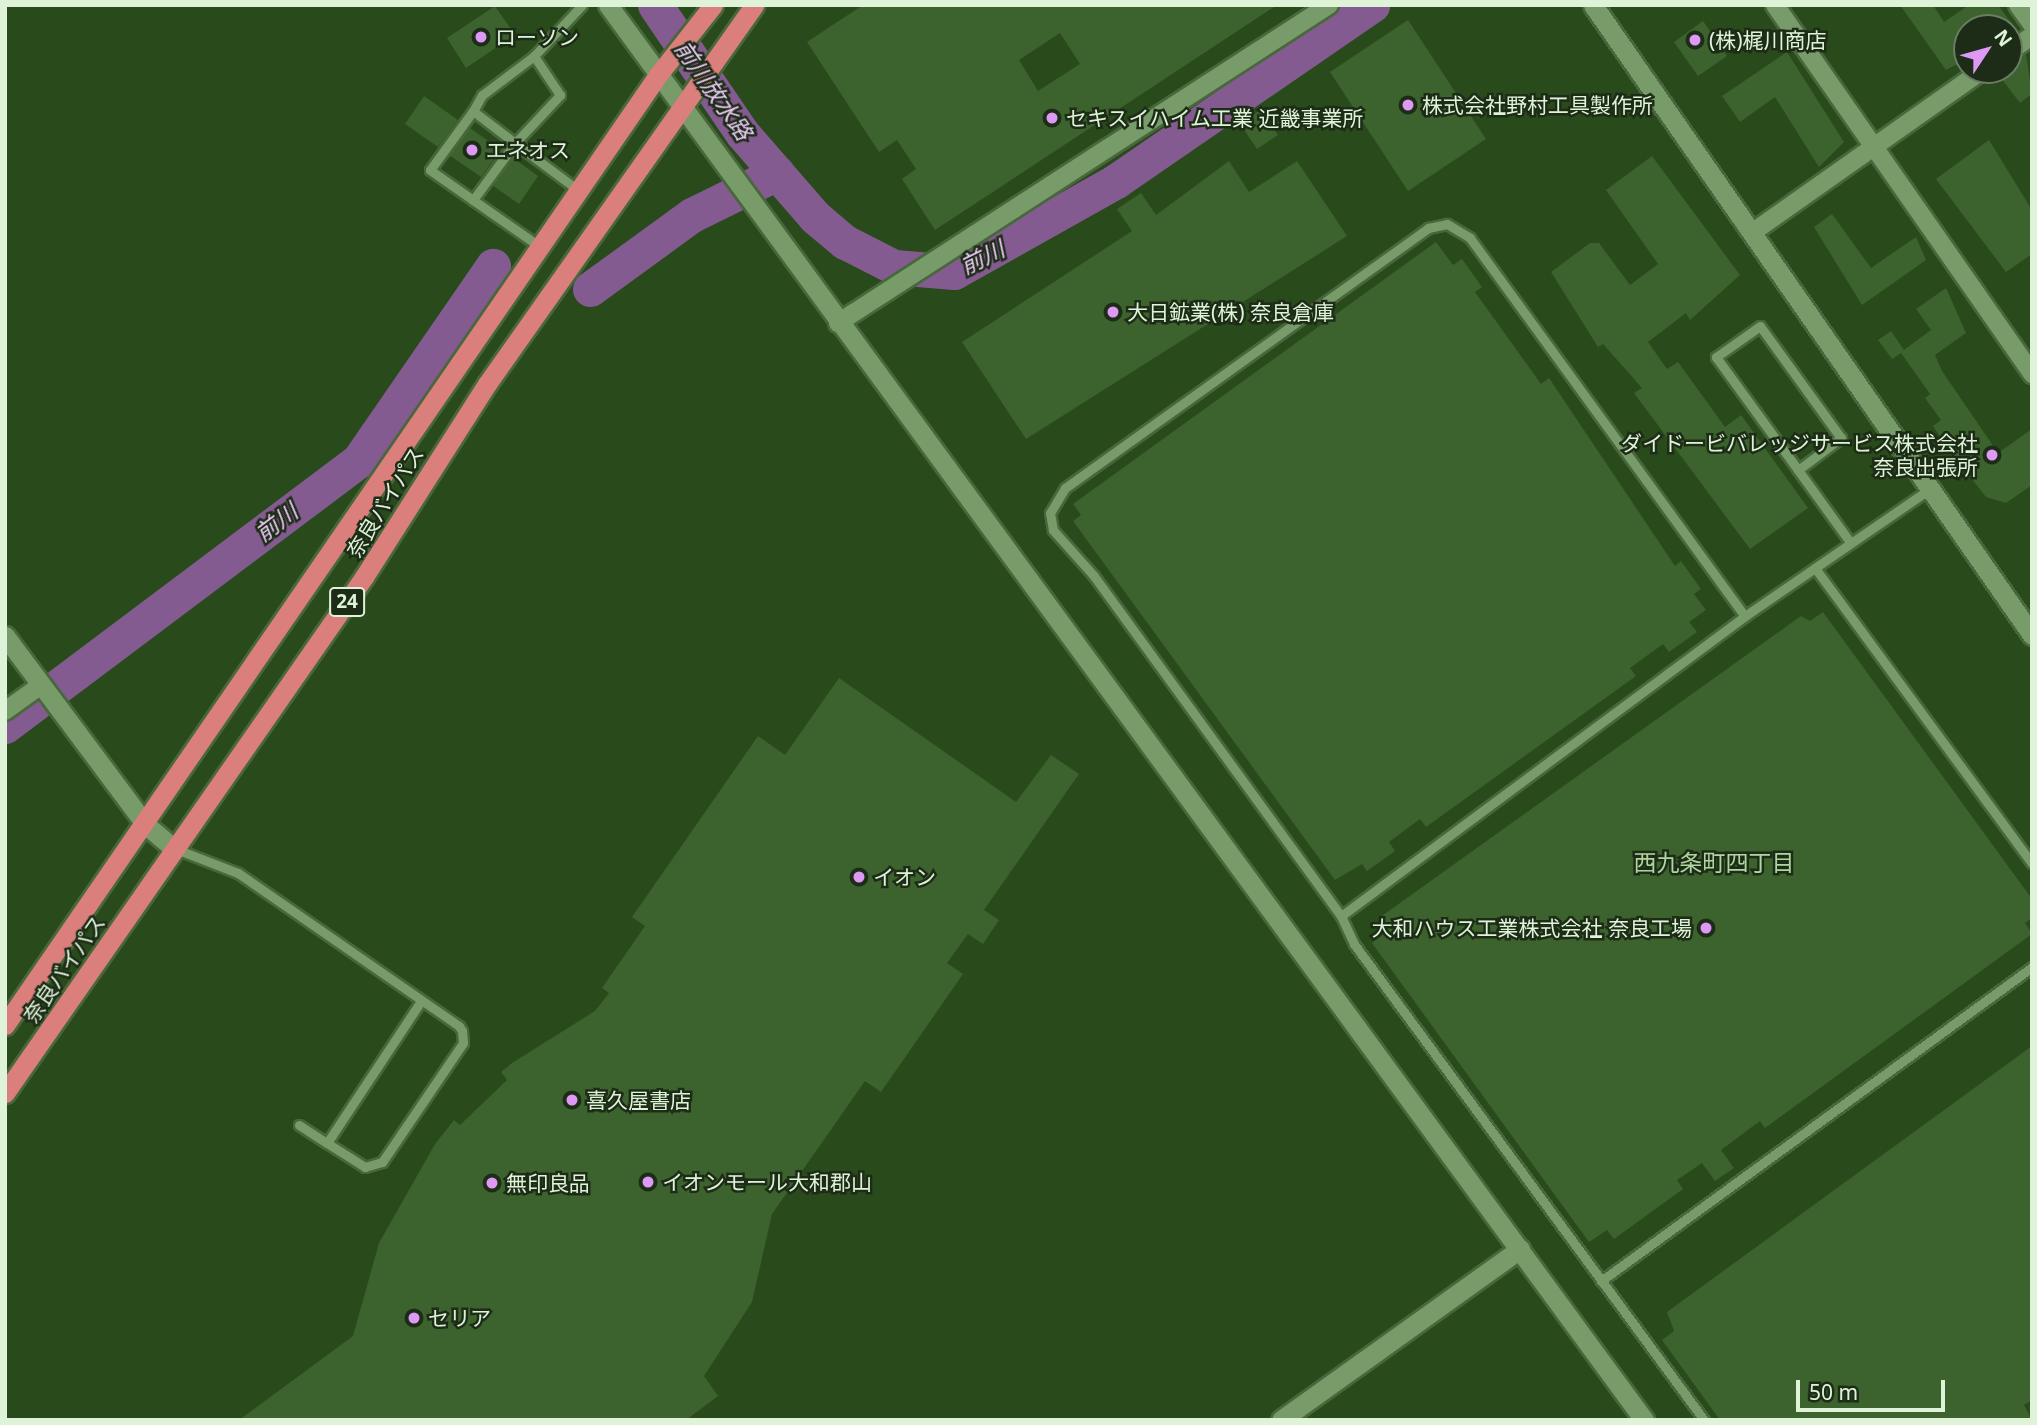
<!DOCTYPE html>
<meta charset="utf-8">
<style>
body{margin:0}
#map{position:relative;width:2037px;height:1425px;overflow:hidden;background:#294a1b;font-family:"Noto Sans","Noto Sans JP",sans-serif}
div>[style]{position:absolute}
.river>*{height:35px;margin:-17.5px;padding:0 17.5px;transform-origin:17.5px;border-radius:17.5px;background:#835b91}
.building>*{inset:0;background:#3c632d}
.roads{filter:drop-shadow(2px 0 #49673c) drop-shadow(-2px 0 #49673c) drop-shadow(0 2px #49673c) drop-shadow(0 -2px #49673c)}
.service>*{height:9px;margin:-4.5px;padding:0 4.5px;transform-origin:4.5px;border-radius:4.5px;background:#779c69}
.minor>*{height:18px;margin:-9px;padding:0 9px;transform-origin:9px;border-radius:9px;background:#779c69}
.tertiary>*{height:19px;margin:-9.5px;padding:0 9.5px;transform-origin:9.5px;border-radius:9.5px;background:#779c69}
.trunk>*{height:19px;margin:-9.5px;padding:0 9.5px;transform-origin:9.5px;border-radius:9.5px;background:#da7f7c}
.dots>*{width:19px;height:19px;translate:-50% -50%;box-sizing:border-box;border:4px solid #1d2c17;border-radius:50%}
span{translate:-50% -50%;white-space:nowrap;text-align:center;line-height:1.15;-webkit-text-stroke:5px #1d2c17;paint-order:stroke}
.shield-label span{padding:2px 5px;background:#1d2c17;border:2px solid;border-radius:5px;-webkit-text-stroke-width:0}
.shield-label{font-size:19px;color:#dff3d8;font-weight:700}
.poi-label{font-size:21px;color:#dff3d8}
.left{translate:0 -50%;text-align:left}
.right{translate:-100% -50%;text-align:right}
.street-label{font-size:21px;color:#dff3d8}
.water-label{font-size:23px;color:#edcaf9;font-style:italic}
.neighbourhood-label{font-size:23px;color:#afd6a0}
.frame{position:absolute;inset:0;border:7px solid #dff3d8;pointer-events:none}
.north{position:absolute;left:1953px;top:14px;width:70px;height:70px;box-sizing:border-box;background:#1d2c17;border:2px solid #6b7c64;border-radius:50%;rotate:54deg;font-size:19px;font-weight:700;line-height:28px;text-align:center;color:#dff3d8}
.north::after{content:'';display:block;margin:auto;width:24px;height:32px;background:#dd99f3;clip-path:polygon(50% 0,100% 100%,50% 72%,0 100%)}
.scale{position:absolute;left:1796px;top:1380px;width:149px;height:32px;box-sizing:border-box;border:4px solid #dff3d8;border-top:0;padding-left:9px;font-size:21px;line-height:24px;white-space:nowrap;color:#dff3d8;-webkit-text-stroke:5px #1d2c17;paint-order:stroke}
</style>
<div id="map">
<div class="river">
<div style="left:655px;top:5px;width:155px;rotate:55.8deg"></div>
<div style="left:742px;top:133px;width:111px;rotate:49deg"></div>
<div style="left:815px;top:217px;width:39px;rotate:40deg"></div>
<div style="left:845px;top:242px;width:55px;rotate:27deg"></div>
<div style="left:894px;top:267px;width:60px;rotate:4.8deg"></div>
<div style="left:954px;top:272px;width:186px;rotate:-29.3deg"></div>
<div style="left:1116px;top:181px;width:311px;rotate:-34.5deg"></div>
<div style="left:590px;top:289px;width:126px;rotate:-36deg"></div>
<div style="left:692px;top:215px;width:95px;rotate:-26.3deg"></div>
<div style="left:5px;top:726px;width:443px;rotate:-36.9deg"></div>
<div style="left:359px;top:460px;width:236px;rotate:-55.4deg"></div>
</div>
<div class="building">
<div style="clip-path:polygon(evenodd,863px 5px,1277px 5px,935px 230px,902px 179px,916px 169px,897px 140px,879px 152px,807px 42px,863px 5px,1060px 33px,1080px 64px,1038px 91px,1019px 60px,1060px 33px)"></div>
<div style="clip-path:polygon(1900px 5px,1933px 5px,1944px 22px,1969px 5px,1998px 5px,2015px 28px,1967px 28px,1967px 59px,1946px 70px)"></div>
<div style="clip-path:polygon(495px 6px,515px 35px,466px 68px,447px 38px)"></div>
<div style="clip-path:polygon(1408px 20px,1486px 139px,1408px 191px,1330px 72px)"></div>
<div style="clip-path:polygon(1703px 21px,1727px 56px,1698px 76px,1674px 42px)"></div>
<div style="clip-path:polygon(1787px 52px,1844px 142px,1819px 167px,1775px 97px,1740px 122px,1722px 96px)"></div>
<div style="clip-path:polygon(2026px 54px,2032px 94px,2020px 103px,1998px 74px)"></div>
<div style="clip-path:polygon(424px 96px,458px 120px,438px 147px,405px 124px)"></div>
<div style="clip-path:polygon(1260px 110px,1278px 135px,1257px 149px,1240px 124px)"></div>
<div style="clip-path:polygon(470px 128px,501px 150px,481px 177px,449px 155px)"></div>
<div style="clip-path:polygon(1989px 140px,2032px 210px,2032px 254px,2006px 272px,1936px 179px)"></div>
<div style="clip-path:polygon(1652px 156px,1740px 275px,1690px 320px,1686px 313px,1648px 342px,1667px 369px,1678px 362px,1725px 427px,1741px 415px,1808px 508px,1750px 549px,1634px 393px,1642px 388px,1603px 344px,1598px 347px,1551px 272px,1590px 243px,1599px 243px,1630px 285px,1658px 264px,1606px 190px)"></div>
<div style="clip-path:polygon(513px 158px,538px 176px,519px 204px,492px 185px)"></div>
<div style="clip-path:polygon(1229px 161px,1249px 192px,1297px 161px,1347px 236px,1026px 439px,962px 342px,1132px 231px,1117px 209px,1141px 193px,1156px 215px)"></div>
<div style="clip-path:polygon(1832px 214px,1871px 268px,1916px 237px,1926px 260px,1862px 305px,1814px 227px)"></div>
<div style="clip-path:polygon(1436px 242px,1453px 265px,1462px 259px,1482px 287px,1475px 292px,1541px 384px,1549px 378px,1675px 566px,1681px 561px,1701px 589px,1694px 594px,1706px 610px,1689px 622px,1697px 632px,1669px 652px,1663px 644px,1630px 668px,1636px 676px,1426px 827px,1420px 819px,1389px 842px,1395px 851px,1367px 871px,1362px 864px,1335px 880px,1073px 521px,1081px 515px,1073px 504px)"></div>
<div style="clip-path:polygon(1946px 288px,1966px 333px,1935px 355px,1942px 371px,1998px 453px,2032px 429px,2032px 485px,2006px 503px,1986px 497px,1956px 459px,1933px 426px,1941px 420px,1925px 398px,1930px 394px,1901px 353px,1892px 359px,1878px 340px,1891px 331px,1904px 350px,1931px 330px,1916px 309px)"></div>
<div style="clip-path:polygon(1823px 612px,2032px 899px,2032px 918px,2025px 923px,2032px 934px,1765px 1128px,1760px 1121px,1721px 1150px,1734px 1168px,1715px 1181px,1702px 1163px,1677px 1180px,1683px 1189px,1614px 1239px,1607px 1230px,1589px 1242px,1372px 943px,1384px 934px,1379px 918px,1801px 616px,1810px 621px)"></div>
<div style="clip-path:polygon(839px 678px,1016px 802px,1051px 755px,1079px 774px,984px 910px,999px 920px,983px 944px,968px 934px,947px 963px,963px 974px,881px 1092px,865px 1081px,772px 1214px,752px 1302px,704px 1376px,718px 1396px,686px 1420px,239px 1420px,353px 1336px,379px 1243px,435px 1144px,454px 1120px,460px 1125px,507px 1080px,501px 1072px,512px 1063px,595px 1011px,609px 993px,602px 988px,645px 926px,632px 917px,758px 736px,785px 755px)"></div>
<div style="clip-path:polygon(2032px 1046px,2032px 1400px,2024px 1405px,2032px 1420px,1720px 1420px,1662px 1340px,1674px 1331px,1667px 1312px)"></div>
</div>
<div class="roads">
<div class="service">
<div style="left:534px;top:56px;width:65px;rotate:143.1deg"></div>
<div style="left:482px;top:95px;width:18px;rotate:119deg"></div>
<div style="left:473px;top:111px;width:53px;rotate:37.3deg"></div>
<div style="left:515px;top:143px;width:71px;rotate:126.4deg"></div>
<div style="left:473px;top:200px;width:80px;rotate:34.9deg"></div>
<div style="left:473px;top:111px;width:73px;rotate:126.1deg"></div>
<div style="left:430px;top:170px;width:52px;rotate:34.9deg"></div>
<div style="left:578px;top:190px;width:79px;rotate:-143.3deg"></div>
<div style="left:515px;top:143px;width:66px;rotate:-46.8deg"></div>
<div style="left:560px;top:95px;width:47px;rotate:-123.7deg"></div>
<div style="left:534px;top:56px;width:70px;rotate:-46.7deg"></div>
<div style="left:1447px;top:224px;width:27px;rotate:31deg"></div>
<div style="left:1470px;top:238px;width:467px;rotate:54deg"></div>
<div style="left:1745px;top:616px;width:503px;rotate:143.4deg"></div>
<div style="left:1341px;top:916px;width:420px;rotate:-126deg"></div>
<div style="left:1094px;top:576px;width:62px;rotate:-131.7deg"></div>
<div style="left:1053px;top:530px;width:17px;rotate:-100deg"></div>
<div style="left:1050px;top:513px;width:29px;rotate:-59deg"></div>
<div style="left:1065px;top:488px;width:447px;rotate:-35.6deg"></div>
<div style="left:1428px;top:228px;width:19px;rotate:-12deg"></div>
<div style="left:1798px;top:470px;width:54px;rotate:-36.7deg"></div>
<div style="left:1841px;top:438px;width:138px;rotate:-125.9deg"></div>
<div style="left:1760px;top:326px;width:54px;rotate:144.8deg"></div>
<div style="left:1716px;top:357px;width:140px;rotate:54deg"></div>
<div style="left:1798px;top:470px;width:89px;rotate:54.2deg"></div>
<div style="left:1815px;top:568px;width:366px;rotate:53.7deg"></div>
<div style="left:1745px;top:616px;width:224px;rotate:-34.5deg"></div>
<div style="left:176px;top:849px;width:66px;rotate:21.2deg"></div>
<div style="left:238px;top:873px;width:269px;rotate:34.7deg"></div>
<div style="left:459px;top:1026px;width:6px;rotate:59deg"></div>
<div style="left:462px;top:1031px;width:12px;rotate:85deg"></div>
<div style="left:463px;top:1043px;width:144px;rotate:124.2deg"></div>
<div style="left:382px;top:1162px;width:18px;rotate:164deg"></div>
<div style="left:365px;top:1167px;width:45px;rotate:-147.7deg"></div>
<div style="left:327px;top:1143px;width:170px;rotate:-56.5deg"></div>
<div style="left:1341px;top:916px;width:31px;rotate:65deg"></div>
<div style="left:1354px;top:944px;width:591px;rotate:53.67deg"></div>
<div style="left:299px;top:1125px;width:33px;rotate:33deg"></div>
<div style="left:1601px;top:1281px;width:533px;rotate:-36.07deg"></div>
</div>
<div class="minor">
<div style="left:1775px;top:5px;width:450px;rotate:55.1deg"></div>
<div style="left:2018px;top:5px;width:24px;rotate:54deg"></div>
<div style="left:2009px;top:52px;width:28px;rotate:-35deg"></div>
<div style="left:1753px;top:232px;width:281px;rotate:-35.2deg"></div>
<div style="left:838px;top:323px;width:585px;rotate:-32.93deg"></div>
<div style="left:5px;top:711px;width:44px;rotate:-35.8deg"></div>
</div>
<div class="tertiary">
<div style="left:608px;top:5px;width:1754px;rotate:53.79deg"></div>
<div style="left:1593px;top:5px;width:768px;rotate:55.13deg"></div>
<div style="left:5px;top:636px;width:236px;rotate:53.3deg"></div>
<div style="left:146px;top:825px;width:38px;rotate:40deg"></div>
<div style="left:1281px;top:1420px;width:294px;rotate:-35.6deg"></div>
</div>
<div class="trunk">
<div style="left:5px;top:1025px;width:1153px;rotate:-55.5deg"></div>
<div style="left:658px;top:75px;width:89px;rotate:-51.8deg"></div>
<div style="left:5px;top:1093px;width:629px;rotate:-55.17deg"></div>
<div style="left:364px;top:577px;width:229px;rotate:-57.5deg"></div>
<div style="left:487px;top:384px;width:464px;rotate:-54.8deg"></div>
</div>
</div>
<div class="dots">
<div style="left:481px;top:37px;background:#dd99f3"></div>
<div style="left:1695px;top:40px;background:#dd99f3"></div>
<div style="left:1408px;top:105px;background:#dd99f3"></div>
<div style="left:1052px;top:118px;background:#dd99f3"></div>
<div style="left:472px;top:150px;background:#dd99f3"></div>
<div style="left:1113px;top:312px;background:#dd99f3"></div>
<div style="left:1992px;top:455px;background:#dd99f3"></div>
<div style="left:859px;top:877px;background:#dd99f3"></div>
<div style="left:1706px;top:928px;background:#dd99f3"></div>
<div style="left:572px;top:1100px;background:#dd99f3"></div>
<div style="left:648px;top:1182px;background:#dd99f3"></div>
<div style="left:492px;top:1183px;background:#dd99f3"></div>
<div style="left:414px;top:1318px;background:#dd99f3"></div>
</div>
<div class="shield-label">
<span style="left:347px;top:602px">24</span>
</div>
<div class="poi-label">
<span class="left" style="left:495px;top:37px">ローソン</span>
<span class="left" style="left:1709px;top:40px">(株)梶川商店</span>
<span class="left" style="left:1422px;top:105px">株式会社野村工具製作所</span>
<span class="left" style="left:1066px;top:118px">セキスイハイム工業 近畿事業所</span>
<span class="left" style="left:486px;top:150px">エネオス</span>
<span class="left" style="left:1127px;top:312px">大日鉱業(株) 奈良倉庫</span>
<span class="right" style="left:1978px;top:455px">ダイドービバレッジサービス株式会社<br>奈良出張所</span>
<span class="left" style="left:873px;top:877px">イオン</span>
<span class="right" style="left:1692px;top:928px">大和ハウス工業株式会社 奈良工場</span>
<span class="left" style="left:586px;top:1100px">喜久屋書店</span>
<span class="left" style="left:662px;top:1182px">イオンモール大和郡山</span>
<span class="left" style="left:506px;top:1183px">無印良品</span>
<span class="left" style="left:428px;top:1318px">セリア</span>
</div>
<div class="street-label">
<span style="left:385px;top:502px;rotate:-58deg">奈良バイパス</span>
<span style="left:64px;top:969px;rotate:-55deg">奈良バイパス</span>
</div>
<div class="water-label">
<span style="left:714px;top:90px;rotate:55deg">前川放水路</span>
<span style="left:982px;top:257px;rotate:-26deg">前川</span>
<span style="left:276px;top:522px;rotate:-37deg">前川</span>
</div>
<div class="neighbourhood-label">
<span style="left:1714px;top:862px">西九条町四丁目</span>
</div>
<div class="frame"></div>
<div class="north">N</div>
<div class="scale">50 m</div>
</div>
